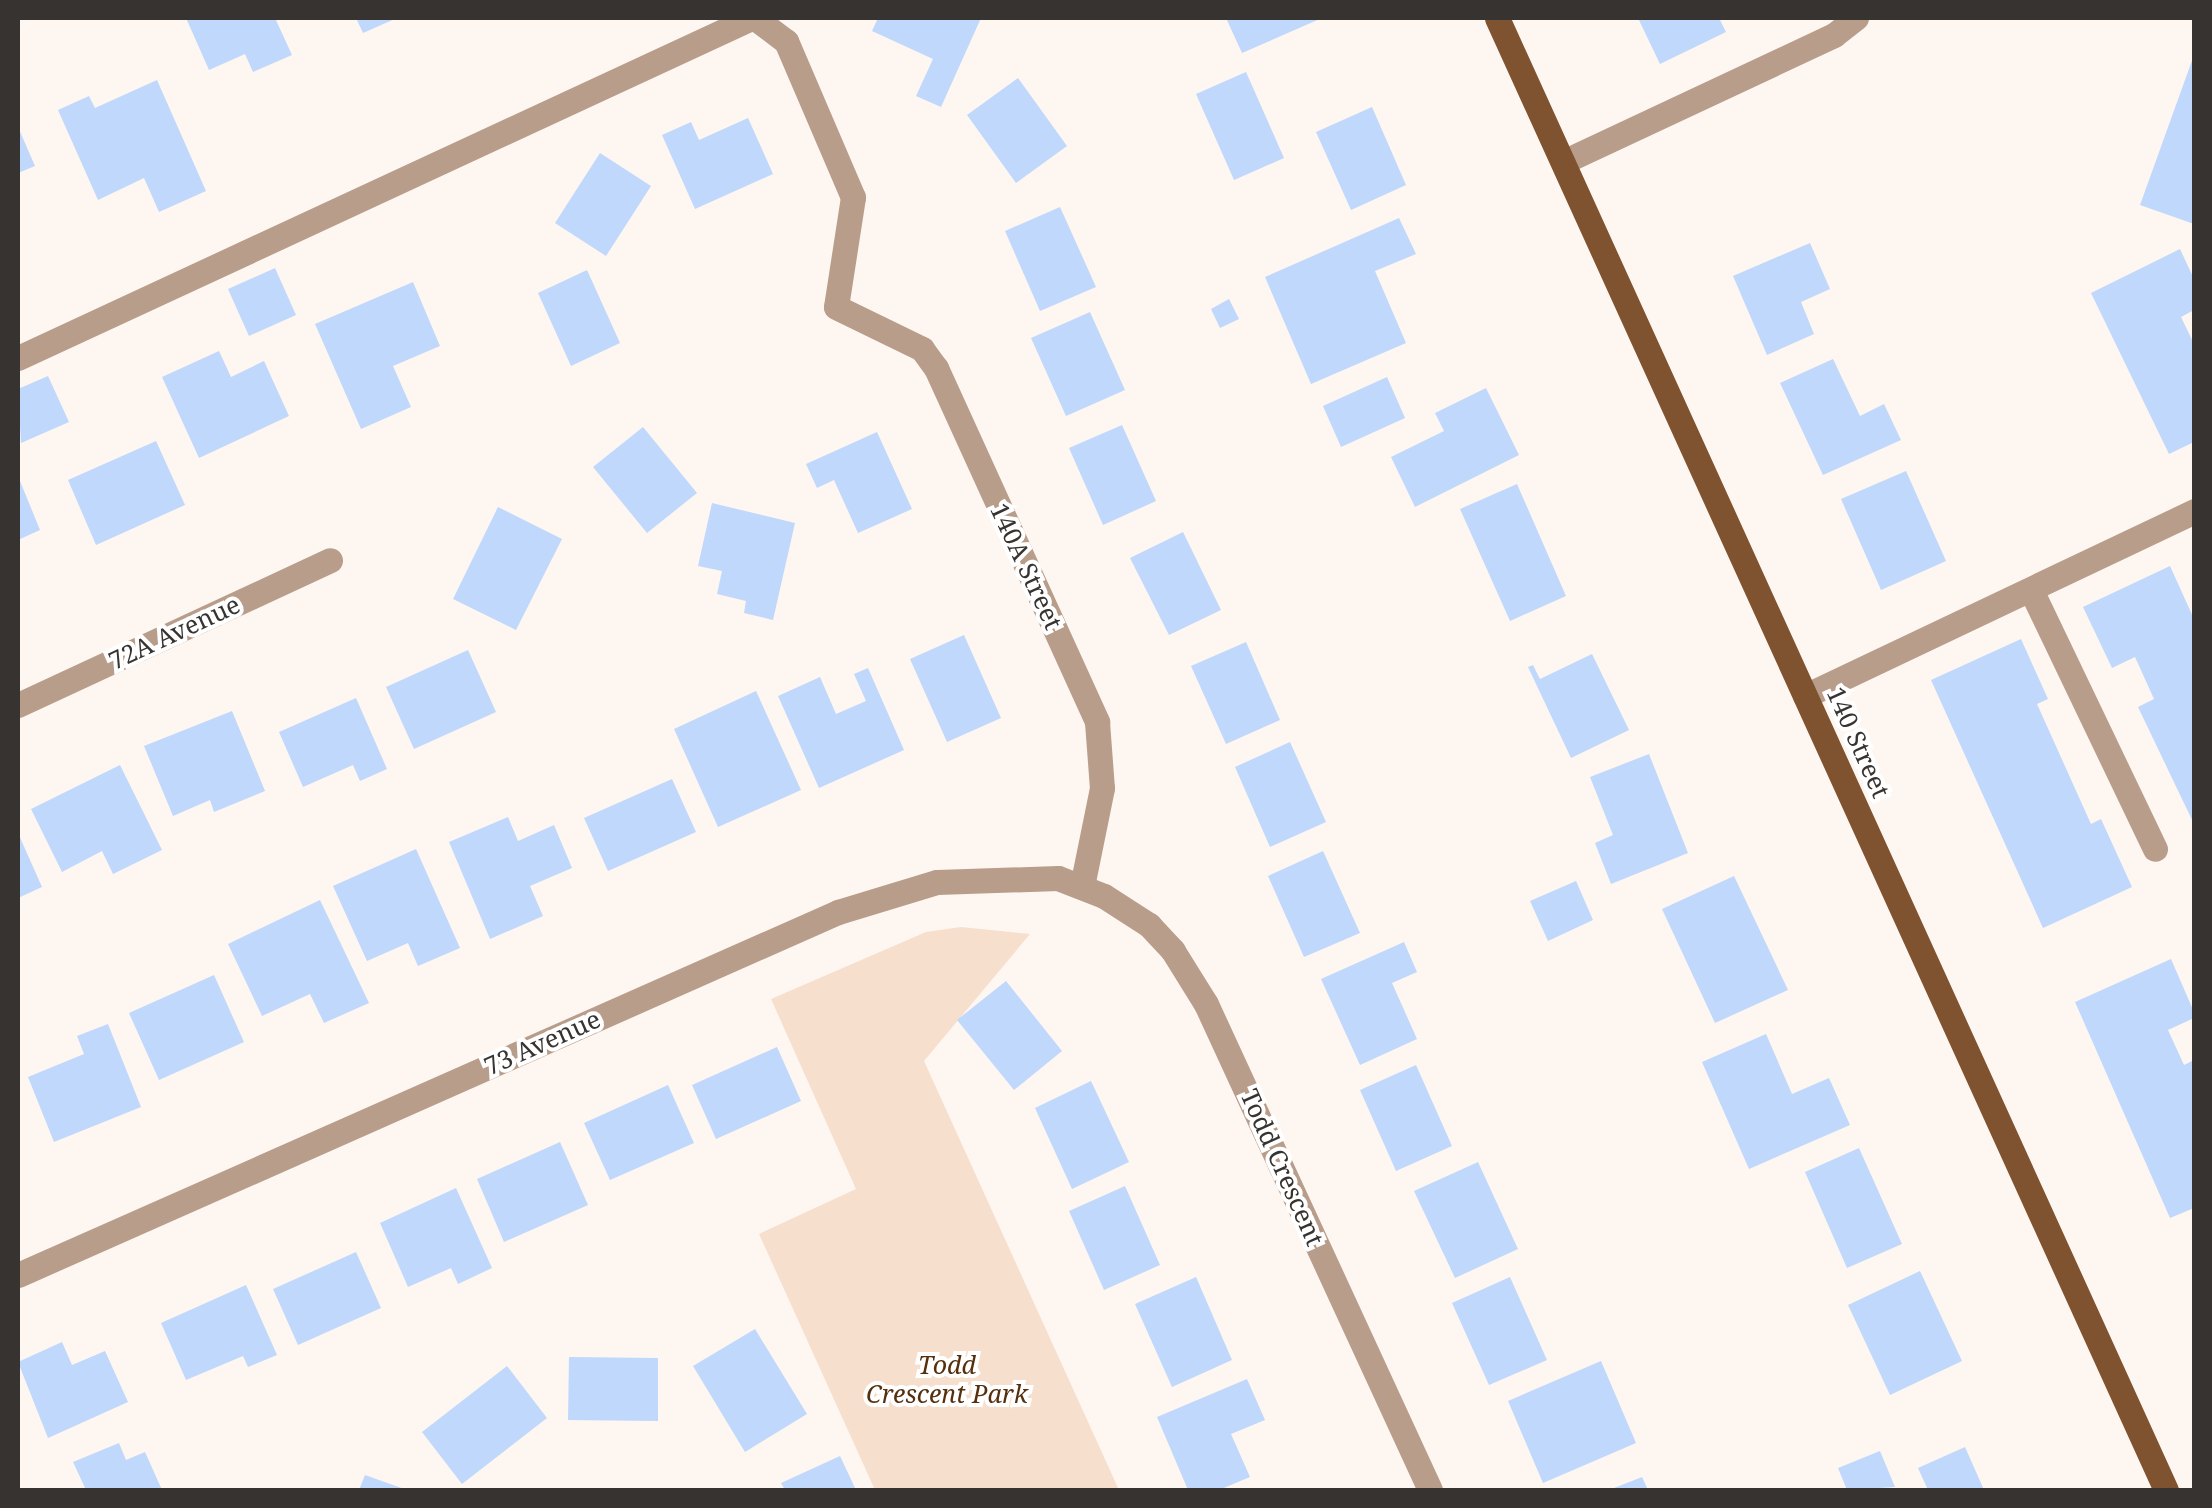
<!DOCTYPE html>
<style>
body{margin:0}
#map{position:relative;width:2212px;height:1508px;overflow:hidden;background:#fef6f1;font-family:"Noto Serif",serif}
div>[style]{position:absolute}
.green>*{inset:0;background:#f7dfce}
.building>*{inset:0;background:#c0d8fb}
.minor>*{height:25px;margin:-12.5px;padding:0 12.5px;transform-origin:12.5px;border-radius:12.5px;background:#b89d8b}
.major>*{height:25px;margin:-12.5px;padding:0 12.5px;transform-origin:12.5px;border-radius:12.5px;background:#805330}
span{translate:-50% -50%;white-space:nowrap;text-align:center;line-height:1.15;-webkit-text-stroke:8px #fff;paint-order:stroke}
.street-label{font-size:25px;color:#363330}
.park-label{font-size:25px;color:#562f0d;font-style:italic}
.frame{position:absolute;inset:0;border:20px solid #363330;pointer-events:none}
</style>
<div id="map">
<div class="green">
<div style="clip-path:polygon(961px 927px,1030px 934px,924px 1061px,1119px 1490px,875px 1490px,759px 1234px,856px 1189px,771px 999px,926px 932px)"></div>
</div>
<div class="building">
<div style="clip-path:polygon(186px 18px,275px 18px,292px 55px,253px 72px,245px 54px,209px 70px)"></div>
<div style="clip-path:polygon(356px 18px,397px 18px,363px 33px)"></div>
<div style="clip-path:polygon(878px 18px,981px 18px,941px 107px,916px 96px,933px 59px,872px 31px)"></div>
<div style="clip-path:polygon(1226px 18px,1322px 18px,1242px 53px)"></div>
<div style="clip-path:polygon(1638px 18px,1719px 18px,1726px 32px,1660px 64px)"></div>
<div style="clip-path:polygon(2194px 55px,2194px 224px,2140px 205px)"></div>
<div style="clip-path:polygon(1246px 72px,1284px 158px,1234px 180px,1196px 94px)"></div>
<div style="clip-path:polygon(1018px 78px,1067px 146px,1016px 183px,967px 115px)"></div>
<div style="clip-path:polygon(157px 80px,206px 191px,159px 212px,144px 178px,98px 200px,58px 110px,89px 96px,95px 108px)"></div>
<div style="clip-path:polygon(1372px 107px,1406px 185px,1351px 210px,1316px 132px)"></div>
<div style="clip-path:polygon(748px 118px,773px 174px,695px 209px,662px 135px,691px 122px,699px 140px)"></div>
<div style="clip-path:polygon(18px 127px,35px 166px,18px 173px)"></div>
<div style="clip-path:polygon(600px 153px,651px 186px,606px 256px,555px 223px)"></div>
<div style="clip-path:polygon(1060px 207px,1096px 287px,1040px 311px,1005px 231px)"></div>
<div style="clip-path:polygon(1399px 218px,1416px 254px,1375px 271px,1406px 343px,1311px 384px,1265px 277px)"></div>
<div style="clip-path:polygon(1810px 243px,1830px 289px,1801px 302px,1814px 334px,1767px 355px,1733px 276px)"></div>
<div style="clip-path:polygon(2180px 249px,2194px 279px,2194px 310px,2181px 317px,2194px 344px,2194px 442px,2169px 454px,2091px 293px)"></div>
<div style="clip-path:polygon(275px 268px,296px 315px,249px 336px,228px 289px)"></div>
<div style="clip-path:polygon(587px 270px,620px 343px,571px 366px,538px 293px)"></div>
<div style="clip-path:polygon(413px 282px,440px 346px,393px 366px,411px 407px,361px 429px,315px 324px)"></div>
<div style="clip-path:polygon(1229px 299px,1239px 319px,1220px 328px,1211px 309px)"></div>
<div style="clip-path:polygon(1090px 312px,1125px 390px,1066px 416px,1031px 338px)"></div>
<div style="clip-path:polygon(219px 351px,231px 377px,264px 361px,289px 416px,199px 458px,162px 377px)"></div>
<div style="clip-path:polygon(1833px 359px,1860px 416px,1884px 404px,1901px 440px,1823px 475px,1780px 383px)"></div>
<div style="clip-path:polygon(48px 376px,69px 422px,21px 443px,18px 389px)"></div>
<div style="clip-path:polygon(1387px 377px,1405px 418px,1341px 447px,1323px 406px)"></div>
<div style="clip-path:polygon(1486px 388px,1519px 455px,1415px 507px,1391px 457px,1444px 431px,1435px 413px)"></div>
<div style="clip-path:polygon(1122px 425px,1156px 501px,1103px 525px,1069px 448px)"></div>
<div style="clip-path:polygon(643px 427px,697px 493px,647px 533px,593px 467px)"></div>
<div style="clip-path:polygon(877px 432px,912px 509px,858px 533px,834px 480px,817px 488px,806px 464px)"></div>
<div style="clip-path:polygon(156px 441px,185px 505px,96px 545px,68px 480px)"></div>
<div style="clip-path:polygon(1906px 471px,1946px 561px,1881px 590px,1841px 499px)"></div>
<div style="clip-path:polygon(18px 476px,40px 530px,18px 540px)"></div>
<div style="clip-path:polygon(1517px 484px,1566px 596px,1510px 621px,1460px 509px)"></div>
<div style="clip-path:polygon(712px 503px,795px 523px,773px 620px,744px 613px,746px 601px,717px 594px,722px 571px,698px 566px)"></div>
<div style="clip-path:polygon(498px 507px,562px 539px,516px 630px,453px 599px)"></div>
<div style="clip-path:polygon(1183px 532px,1221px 610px,1169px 635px,1130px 558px)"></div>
<div style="clip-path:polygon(2170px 566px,2194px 619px,2194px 824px,2138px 707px,2154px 699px,2135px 657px,2112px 668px,2083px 607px)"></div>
<div style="clip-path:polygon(964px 635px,1001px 718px,947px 742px,910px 659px)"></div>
<div style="clip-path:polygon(2021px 639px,2048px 699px,2037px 704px,2091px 824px,2101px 819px,2132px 887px,2043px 928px,1931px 680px)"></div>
<div style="clip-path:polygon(1246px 642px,1280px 720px,1226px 744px,1191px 666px)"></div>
<div style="clip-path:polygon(468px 650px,496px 712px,414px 749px,386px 687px)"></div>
<div style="clip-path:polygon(1592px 654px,1629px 730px,1571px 758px,1528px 667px,1533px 665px,1540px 679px)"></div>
<div style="clip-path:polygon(868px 668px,904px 750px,819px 788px,778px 696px,820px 677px,836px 714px,866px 701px,854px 674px)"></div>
<div style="clip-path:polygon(756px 691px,801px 790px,718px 827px,674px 729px)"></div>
<div style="clip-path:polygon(356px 698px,387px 769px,360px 781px,353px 765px,303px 787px,279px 732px)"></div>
<div style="clip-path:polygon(232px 711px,265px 791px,214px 812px,210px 800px,173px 816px,144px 746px)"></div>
<div style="clip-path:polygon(1290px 742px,1326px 822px,1270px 847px,1235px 767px)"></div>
<div style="clip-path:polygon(1649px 754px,1688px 853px,1611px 884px,1595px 843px,1613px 835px,1590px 777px)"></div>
<div style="clip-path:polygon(120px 765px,162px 850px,113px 874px,102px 851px,62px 872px,31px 809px)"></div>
<div style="clip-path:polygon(672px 779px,696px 832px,608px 871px,584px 818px)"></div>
<div style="clip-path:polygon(508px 817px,518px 841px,554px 825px,572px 868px,530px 886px,543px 916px,490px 939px,449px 842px)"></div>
<div style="clip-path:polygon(18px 833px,42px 887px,18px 898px)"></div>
<div style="clip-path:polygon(416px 849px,460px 948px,418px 966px,408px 943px,367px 961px,333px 886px)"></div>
<div style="clip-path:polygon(1323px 851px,1360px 933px,1304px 957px,1268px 876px)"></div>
<div style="clip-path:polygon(1734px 876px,1788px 990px,1715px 1023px,1662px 909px)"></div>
<div style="clip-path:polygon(1576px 881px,1593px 920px,1548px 941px,1530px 901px)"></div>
<div style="clip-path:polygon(320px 900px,369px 1003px,324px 1023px,310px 994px,262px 1016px,228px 944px)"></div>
<div style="clip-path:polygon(1404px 942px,1417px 972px,1392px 983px,1417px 1039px,1360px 1065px,1321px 979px)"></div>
<div style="clip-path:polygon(2171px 959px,2194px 1012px,2194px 1018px,2168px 1030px,2184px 1065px,2194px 1060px,2194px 1208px,2170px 1218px,2075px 1002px)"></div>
<div style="clip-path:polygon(214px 975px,244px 1042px,159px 1080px,129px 1013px)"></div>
<div style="clip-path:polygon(1006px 981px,1062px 1051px,1014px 1090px,957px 1020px)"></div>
<div style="clip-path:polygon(108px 1024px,141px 1107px,54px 1142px,28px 1077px,84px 1054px,77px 1036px)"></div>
<div style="clip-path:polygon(1766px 1034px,1792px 1094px,1829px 1078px,1850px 1125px,1749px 1169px,1702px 1062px)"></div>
<div style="clip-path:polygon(777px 1047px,801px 1101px,716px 1139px,692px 1085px)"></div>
<div style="clip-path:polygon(1416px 1065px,1452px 1146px,1396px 1171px,1360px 1090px)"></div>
<div style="clip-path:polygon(1091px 1081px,1129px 1162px,1072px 1189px,1035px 1108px)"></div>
<div style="clip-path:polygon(668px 1085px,694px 1143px,610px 1180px,584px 1123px)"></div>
<div style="clip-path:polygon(560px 1142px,588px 1205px,504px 1242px,477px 1179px)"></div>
<div style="clip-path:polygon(1859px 1148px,1902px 1244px,1847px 1268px,1805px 1172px)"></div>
<div style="clip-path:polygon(1478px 1162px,1518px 1249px,1455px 1278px,1414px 1191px)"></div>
<div style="clip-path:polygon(1125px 1186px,1160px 1265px,1104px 1290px,1069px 1211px)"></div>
<div style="clip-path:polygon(456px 1188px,492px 1268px,458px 1284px,451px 1268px,408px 1287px,380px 1223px)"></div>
<div style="clip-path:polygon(356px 1252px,381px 1308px,298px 1345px,273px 1289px)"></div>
<div style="clip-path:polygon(1920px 1271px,1962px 1361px,1890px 1395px,1848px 1305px)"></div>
<div style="clip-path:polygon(1196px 1277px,1232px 1360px,1172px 1387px,1135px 1304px)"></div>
<div style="clip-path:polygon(1510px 1277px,1547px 1360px,1489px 1385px,1452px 1303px)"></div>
<div style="clip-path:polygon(246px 1285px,277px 1355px,248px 1367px,243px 1356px,186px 1380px,161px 1323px)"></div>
<div style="clip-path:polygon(755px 1329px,807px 1414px,745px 1452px,693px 1366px)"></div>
<div style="clip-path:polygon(62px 1342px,72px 1365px,105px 1351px,128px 1402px,48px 1438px,18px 1362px)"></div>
<div style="clip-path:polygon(569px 1357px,658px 1358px,658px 1421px,568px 1420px)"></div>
<div style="clip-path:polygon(1601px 1361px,1636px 1443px,1543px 1483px,1508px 1401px)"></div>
<div style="clip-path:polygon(507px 1366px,547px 1418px,462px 1484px,422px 1432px)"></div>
<div style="clip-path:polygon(1247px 1379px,1265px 1420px,1231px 1434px,1250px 1477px,1219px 1490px,1188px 1490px,1157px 1417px)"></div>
<div style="clip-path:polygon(119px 1443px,126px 1460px,145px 1452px,162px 1490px,86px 1490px,73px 1462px)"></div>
<div style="clip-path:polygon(1965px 1447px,1984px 1490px,1928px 1490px,1918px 1468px)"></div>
<div style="clip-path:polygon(1880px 1451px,1895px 1487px,1847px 1490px,1838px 1468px)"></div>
<div style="clip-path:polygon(840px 1456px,856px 1490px,785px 1490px,781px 1483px)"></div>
<div style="clip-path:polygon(365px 1475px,407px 1490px,359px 1490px)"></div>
<div style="clip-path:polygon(1642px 1477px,1648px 1490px,1609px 1490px)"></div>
</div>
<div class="minor">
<div style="left:755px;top:18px;width:39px;rotate:37deg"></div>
<div style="left:786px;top:41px;width:170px;rotate:66.8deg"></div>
<div style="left:853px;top:197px;width:111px;rotate:98.8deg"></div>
<div style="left:836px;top:307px;width:96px;rotate:26deg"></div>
<div style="left:922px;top:349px;width:24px;rotate:54deg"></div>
<div style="left:936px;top:368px;width:389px;rotate:65.5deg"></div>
<div style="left:1097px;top:722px;width:66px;rotate:85.7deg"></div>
<div style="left:1102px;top:788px;width:100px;rotate:101.5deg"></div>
<div style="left:1563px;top:162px;width:299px;rotate:-25.1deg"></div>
<div style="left:1834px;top:35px;width:28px;rotate:-38deg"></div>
<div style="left:18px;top:358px;width:808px;rotate:-24.88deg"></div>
<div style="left:2031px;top:590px;width:287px;rotate:64.4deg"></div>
<div style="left:1805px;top:696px;width:431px;rotate:-25.4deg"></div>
<div style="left:18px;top:705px;width:344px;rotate:-24.9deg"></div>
<div style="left:18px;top:1275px;width:897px;rotate:-23.88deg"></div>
<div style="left:838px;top:912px;width:103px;rotate:-16.9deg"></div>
<div style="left:937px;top:882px;width:121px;rotate:-1.9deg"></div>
<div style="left:1058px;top:878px;width:49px;rotate:21.4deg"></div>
<div style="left:1104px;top:896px;width:54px;rotate:32.8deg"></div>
<div style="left:1149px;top:925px;width:35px;rotate:47deg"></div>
<div style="left:1173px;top:951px;width:62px;rotate:58.1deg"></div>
<div style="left:1206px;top:1004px;width:535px;rotate:65.25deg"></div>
</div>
<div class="major">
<div style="left:1497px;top:18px;width:1617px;rotate:65.56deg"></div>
</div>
<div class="street-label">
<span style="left:1027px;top:566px;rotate:65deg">140A Street</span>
<span style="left:174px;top:632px;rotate:-25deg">72A Avenue</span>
<span style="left:1859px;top:742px;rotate:66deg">140 Street</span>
<span style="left:542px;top:1042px;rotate:-24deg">73 Avenue</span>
<span style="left:1283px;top:1167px;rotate:66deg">Todd Crescent</span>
</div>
<div class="park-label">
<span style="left:947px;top:1379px">Todd<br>Crescent Park</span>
</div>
<div class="frame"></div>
</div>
